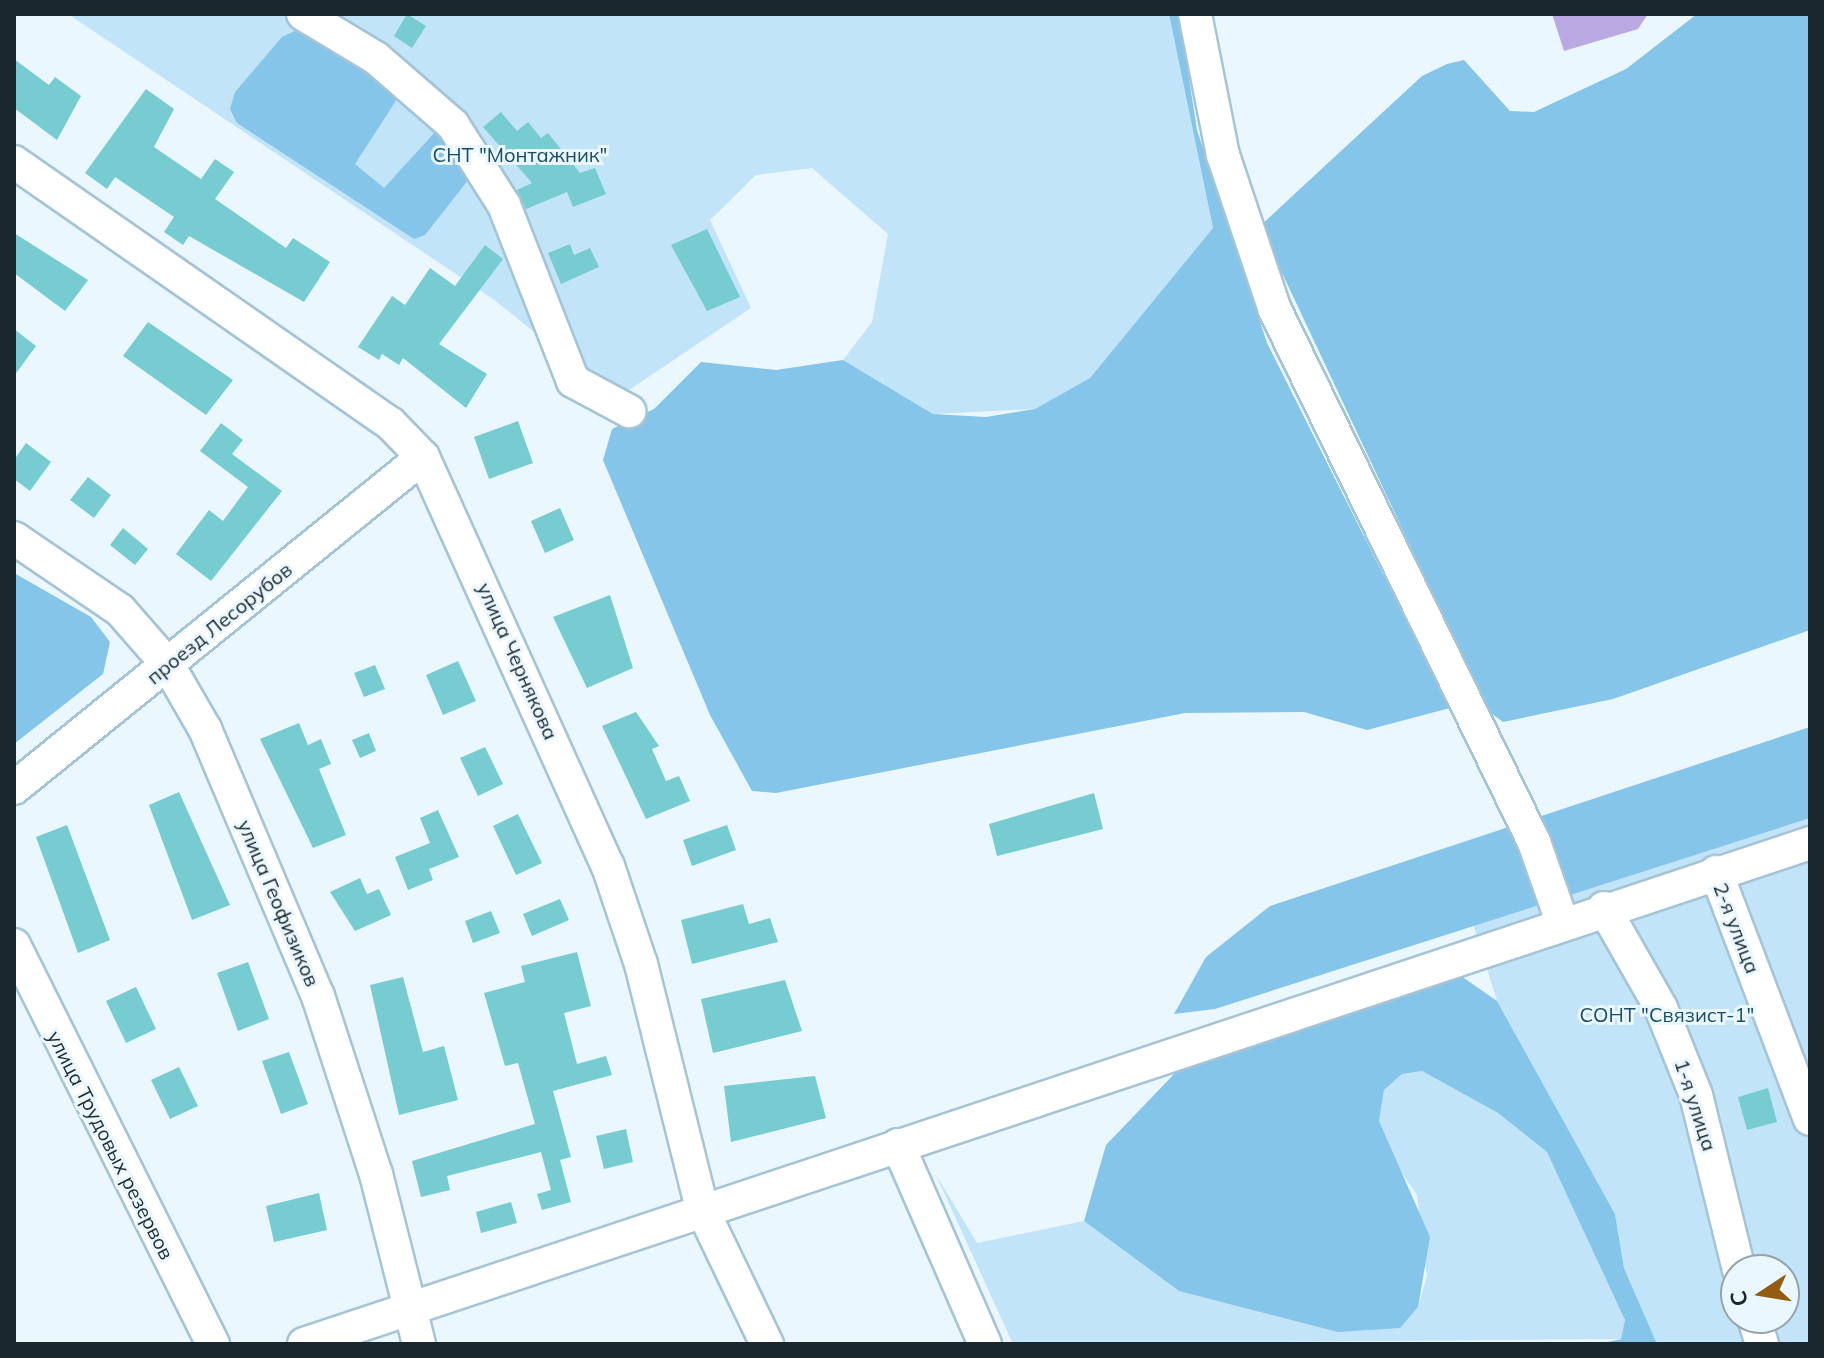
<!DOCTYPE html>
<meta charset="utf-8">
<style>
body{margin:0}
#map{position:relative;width:1824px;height:1358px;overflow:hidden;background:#eaf7fe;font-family:Mulish,sans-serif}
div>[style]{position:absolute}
.green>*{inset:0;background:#c1e4f8}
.forest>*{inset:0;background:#84c5e9}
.water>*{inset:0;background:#bba9e3}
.building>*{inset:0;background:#76ccd1}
.roads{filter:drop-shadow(2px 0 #a5c4d5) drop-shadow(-2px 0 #a5c4d5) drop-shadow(0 2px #a5c4d5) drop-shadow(0 -2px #a5c4d5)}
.minor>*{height:32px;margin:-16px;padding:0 16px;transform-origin:16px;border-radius:16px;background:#fff}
span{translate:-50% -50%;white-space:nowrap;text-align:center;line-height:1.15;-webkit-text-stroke:6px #eaf7fe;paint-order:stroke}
.park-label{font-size:20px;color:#1a4e67}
.street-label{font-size:20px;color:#1b272e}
.frame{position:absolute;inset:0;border:16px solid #1b272e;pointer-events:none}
.north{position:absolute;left:1720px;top:1254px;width:80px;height:80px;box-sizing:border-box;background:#eaf7fe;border:2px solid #97a4ab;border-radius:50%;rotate:258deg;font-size:22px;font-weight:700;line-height:32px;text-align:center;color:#1b272e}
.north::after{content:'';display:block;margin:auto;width:28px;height:36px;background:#925d10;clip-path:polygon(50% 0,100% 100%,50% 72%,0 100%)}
</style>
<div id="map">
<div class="green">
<div style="clip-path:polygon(68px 14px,1169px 14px,1213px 228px,1090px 378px,1035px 409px,933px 414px,843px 360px,872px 322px,888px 234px,812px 168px,756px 175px,710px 220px,751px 308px,617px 398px,493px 299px)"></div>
<div style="clip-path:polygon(evenodd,1810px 818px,1810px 1344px,1657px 1344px,1624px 1268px,1615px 1214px,1497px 1001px,1473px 924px,1810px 818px,1736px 1270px,1784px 1270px,1784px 1318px,1736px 1318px,1736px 1270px)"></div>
<div style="clip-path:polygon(1422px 1071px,1498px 1113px,1547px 1152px,1612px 1285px,1625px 1321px,1621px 1339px,1013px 1344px,935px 1173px,977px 1243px,1084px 1221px,1179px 1291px,1399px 1328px,1418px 1307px,1427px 1276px,1417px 1195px,1391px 1157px,1379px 1121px,1384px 1090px,1402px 1074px)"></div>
</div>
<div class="forest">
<div style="clip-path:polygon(1169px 14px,1179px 14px,1197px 130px,1267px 343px,1450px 708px,1367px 730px,1304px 712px,1185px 713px,776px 793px,752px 791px,710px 715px,603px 460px,612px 429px,654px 409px,701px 362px,776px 370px,843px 360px,933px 414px,986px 417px,1035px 409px,1090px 378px,1213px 228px)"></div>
<div style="clip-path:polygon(1697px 14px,1810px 14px,1810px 630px,1613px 699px,1503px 722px,1488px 711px,1260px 226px,1422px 76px,1447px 64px,1464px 60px,1510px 111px,1534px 112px,1626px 69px)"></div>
<div style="clip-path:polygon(308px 25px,399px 96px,355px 164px,384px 188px,437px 130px,472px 175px,425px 235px,414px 239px,237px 123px,230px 109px,235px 92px,282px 37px)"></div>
<div style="clip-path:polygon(14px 573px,91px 617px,110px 642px,103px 674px,14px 744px)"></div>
<div style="clip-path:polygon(1810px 727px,1810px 818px,1215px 1009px,1174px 1014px,1206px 957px,1270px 906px)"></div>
<div style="clip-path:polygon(1461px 976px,1497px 1001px,1615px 1214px,1624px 1268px,1657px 1344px,1599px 1344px,1621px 1339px,1625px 1320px,1547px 1152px,1498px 1113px,1422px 1071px,1402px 1074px,1384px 1090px,1379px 1121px,1430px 1237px,1418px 1307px,1400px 1328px,1338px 1332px,1179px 1291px,1084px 1221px,1106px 1145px,1178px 1070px)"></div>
</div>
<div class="water">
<div style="clip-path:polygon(1552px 14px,1648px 14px,1638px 29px,1564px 51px)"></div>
</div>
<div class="building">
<div style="clip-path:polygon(407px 14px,426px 26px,412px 48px,394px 36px)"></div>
<div style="clip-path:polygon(14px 59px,49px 85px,55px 77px,81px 96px,57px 140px,14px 108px)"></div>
<div style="clip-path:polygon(146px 89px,174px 109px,154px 147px,201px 179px,215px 159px,234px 172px,215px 199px,286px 248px,293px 238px,330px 262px,304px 302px,189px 236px,183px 245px,164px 232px,174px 217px,115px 177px,107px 189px,85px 173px)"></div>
<div style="clip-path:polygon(501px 112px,517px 131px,528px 122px,541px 138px,548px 133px,580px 173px,595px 168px,606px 194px,573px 207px,567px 192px,526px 209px,517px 190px,532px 183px,483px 127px)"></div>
<div style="clip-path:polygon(707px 229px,740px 297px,707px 311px,671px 245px)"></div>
<div style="clip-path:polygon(14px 233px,88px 280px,65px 311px,14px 273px)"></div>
<div style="clip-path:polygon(570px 244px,574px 255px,590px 248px,599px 267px,561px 284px,548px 253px)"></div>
<div style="clip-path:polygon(485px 245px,503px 259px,439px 344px,487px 374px,466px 408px,403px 358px,399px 365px,382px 354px,379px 360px,358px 347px,392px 296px,405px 305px,430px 268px,455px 286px)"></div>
<div style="clip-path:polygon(148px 322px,233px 380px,206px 415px,123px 356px)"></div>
<div style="clip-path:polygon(14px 329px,36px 346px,14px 376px)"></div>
<div style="clip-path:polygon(518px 421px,533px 463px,489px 479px,474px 437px)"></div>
<div style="clip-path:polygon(221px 423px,243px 440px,232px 454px,282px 491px,211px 581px,176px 554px,209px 510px,223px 521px,248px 487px,200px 451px)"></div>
<div style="clip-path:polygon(26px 443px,51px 462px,30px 491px,14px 479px,14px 460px)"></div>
<div style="clip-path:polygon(88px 477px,111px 495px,94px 518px,70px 500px)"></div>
<div style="clip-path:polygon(560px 508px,574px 540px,545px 553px,531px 521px)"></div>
<div style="clip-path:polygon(123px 528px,148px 549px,135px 565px,110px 545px)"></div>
<div style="clip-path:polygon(610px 595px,633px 668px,587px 688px,553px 617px)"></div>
<div style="clip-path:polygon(458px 661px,476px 701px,443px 715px,426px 675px)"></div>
<div style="clip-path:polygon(375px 665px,385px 689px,364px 697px,354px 673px)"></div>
<div style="clip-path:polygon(636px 712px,659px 746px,652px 749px,666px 781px,679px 776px,690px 801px,646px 819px,602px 726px)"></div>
<div style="clip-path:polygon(299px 723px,308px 745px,321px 739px,331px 764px,319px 769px,346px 835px,313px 848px,260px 739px)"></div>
<div style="clip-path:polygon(369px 733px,376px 751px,360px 758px,352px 740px)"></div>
<div style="clip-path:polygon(485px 747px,503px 784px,478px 796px,460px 758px)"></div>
<div style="clip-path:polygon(179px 792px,230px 905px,192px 920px,149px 805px)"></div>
<div style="clip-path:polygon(1094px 793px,1103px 829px,997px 856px,989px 824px)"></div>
<div style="clip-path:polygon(438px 810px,459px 857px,429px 869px,433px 880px,408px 890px,395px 857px,430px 843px,420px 818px)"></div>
<div style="clip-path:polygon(518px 814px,542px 863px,516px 875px,493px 826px)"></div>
<div style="clip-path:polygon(67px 825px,110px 940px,78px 953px,36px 837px)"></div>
<div style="clip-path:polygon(727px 825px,736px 850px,692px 866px,683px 840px)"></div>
<div style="clip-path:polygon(360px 878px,367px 894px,379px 889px,391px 915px,355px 931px,330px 892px)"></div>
<div style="clip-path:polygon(560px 899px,569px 920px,532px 936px,523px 914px)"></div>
<div style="clip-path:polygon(743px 904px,749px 924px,770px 918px,778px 942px,692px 964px,681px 920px)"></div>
<div style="clip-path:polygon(491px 911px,500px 933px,473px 943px,465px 921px)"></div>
<div style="clip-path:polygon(577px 952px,591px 1006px,564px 1013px,577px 1064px,606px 1056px,612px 1075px,553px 1091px,571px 1157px,560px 1160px,571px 1202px,542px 1210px,537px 1194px,551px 1190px,541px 1152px,447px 1176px,450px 1190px,421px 1197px,412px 1161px,535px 1124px,518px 1063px,505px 1066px,484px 993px,525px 982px,521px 966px)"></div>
<div style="clip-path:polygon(248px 962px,269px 1019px,238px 1031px,217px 973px)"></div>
<div style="clip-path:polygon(403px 977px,423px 1052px,444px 1046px,458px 1100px,399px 1115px,370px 985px)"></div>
<div style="clip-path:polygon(785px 980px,802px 1031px,713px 1053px,701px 999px)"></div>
<div style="clip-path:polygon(136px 987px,156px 1029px,126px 1043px,106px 1001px)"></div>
<div style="clip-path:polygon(289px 1052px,308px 1104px,281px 1114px,262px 1061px)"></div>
<div style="clip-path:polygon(179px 1067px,198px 1106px,170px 1119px,151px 1080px)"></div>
<div style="clip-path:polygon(815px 1076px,826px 1118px,731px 1142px,724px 1086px)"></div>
<div style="clip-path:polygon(1768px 1088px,1777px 1122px,1747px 1130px,1738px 1097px)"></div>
<div style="clip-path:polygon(626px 1129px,633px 1162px,604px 1169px,596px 1136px)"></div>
<div style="clip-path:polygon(319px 1193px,327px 1230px,274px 1242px,266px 1206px)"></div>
<div style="clip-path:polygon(511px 1202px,517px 1223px,481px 1233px,476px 1212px)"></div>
</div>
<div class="roads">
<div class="minor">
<div style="left:303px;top:14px;width:85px;rotate:31.1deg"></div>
<div style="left:376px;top:58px;width:102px;rotate:41deg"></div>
<div style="left:453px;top:125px;width:95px;rotate:57.5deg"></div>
<div style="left:504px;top:205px;width:189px;rotate:68.6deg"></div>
<div style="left:573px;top:381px;width:64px;rotate:28.2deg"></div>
<div style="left:1195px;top:14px;width:144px;rotate:78.8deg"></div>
<div style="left:1223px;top:155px;width:163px;rotate:71.5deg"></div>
<div style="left:1275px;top:310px;width:592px;rotate:64.04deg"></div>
<div style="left:1534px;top:842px;width:85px;rotate:70.7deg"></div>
<div style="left:14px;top:162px;width:458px;rotate:34.8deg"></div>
<div style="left:390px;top:423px;width:47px;rotate:45.9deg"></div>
<div style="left:423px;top:457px;width:449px;rotate:65.7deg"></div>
<div style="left:608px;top:866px;width:103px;rotate:71.4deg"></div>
<div style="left:641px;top:964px;width:252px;rotate:76deg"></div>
<div style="left:702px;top:1209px;width:150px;rotate:64.3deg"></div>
<div style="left:14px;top:538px;width:128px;rotate:34.2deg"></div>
<div style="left:120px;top:610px;width:73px;rotate:48.9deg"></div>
<div style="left:168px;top:665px;width:74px;rotate:60deg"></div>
<div style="left:205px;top:729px;width:290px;rotate:67.1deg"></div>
<div style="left:318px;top:996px;width:187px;rotate:72deg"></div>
<div style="left:376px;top:1174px;width:175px;rotate:75.8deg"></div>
<div style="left:14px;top:788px;width:526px;rotate:-38.98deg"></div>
<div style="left:1716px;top:872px;width:264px;rotate:69.2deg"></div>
<div style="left:1604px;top:908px;width:115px;rotate:60.3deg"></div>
<div style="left:1661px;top:1008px;width:94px;rotate:68.1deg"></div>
<div style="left:1696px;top:1095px;width:180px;rotate:76.2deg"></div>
<div style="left:14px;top:945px;width:446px;rotate:63.5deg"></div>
<div style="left:898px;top:1145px;width:217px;rotate:66.4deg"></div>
<div style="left:1754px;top:1318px;width:27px;rotate:73deg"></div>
<div style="left:304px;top:1344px;width:1587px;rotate:-18.4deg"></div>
</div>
</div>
<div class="park-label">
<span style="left:520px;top:154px">СНТ "Монтажник"</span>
<span style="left:1667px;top:1014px">СОНТ "Связист-1"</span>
</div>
<div class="street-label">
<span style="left:219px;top:623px;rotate:-39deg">проезд Лесорубов</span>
<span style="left:518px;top:661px;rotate:66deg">улица Чернякова</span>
<span style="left:279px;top:903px;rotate:67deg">улица Геофизиков</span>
<span style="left:1737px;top:928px;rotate:69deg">2-я улица</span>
<span style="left:1696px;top:1105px;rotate:72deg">1-я улица</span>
<span style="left:111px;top:1145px;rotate:63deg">улица Трудовых резервов</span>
</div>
<div class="frame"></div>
<div class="north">С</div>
</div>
